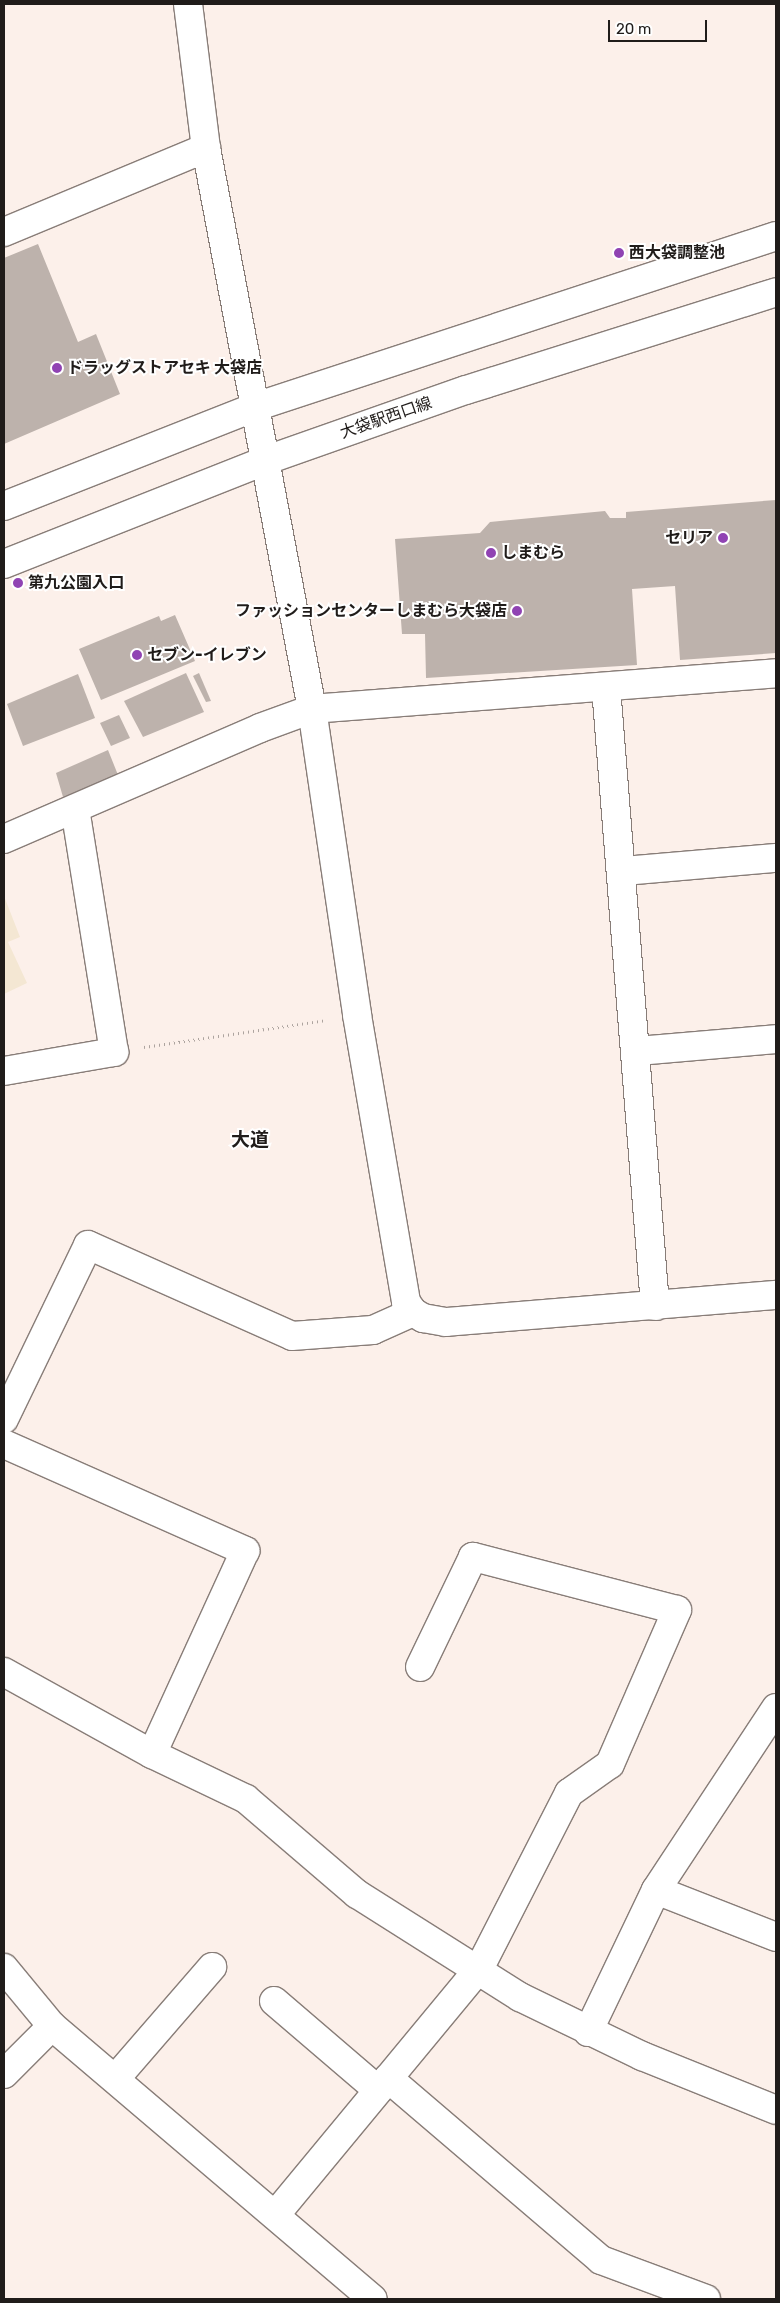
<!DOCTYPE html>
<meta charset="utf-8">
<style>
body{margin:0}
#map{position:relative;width:780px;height:2303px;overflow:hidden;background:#fcf0ea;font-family:Rubik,"Noto Sans JP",sans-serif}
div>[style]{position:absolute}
.commercial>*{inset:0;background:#f4e7d3}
.building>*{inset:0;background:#bdb2ac}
.path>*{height:3px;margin-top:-1.5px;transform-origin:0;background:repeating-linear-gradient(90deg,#ada49f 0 1px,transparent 0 5px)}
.roads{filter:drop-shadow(1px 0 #887d78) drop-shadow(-1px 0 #887d78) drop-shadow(0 1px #887d78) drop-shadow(0 -1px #887d78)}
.minor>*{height:28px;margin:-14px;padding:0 14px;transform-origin:14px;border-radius:14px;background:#fff}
.dots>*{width:14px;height:14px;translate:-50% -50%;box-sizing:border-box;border:2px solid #fff;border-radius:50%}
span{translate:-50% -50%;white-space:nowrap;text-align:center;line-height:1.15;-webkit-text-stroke:4px #fff;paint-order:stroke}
.poi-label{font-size:16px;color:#201c1a;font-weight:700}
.left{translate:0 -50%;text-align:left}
.right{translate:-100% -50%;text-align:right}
.street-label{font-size:16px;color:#201c1a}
.quarter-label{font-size:19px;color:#201c1a;font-weight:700}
.frame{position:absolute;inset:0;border:5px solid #201c1a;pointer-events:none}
.scale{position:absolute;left:608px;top:20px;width:99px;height:22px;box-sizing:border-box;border:2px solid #201c1a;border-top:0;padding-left:6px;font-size:15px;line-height:18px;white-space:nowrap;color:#201c1a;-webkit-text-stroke:4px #fff;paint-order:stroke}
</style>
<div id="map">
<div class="commercial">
<div style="clip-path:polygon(4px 896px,20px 937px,8px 942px,27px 983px,4px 994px)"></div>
</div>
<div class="building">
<div style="clip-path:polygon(38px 244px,78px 342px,96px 334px,120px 394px,4px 444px,4px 258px)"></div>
<div style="clip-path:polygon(776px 500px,776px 653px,680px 660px,675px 586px,632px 589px,637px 665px,426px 678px,425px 634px,402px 634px,395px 539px,480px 533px,490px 522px,605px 511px,610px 518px,626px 518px,626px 512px)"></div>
<div style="clip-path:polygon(175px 615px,195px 661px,101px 700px,79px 649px,159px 616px,161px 621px)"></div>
<div style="clip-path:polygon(186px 673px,204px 712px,143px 737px,124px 701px)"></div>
<div style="clip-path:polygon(199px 673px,211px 701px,206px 702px,193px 676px)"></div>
<div style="clip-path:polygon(78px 674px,95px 718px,23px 746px,7px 704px)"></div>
<div style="clip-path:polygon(119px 715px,130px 738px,111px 746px,100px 723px)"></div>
<div style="clip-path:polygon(108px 750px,118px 775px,63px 797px,56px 773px)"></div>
</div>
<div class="path">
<div style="left:144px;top:1047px;width:184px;rotate:-8.4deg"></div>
</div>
<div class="roads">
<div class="minor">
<div style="left:188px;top:4px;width:145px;rotate:82.9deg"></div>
<div style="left:206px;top:148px;width:571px;rotate:79.3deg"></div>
<div style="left:312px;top:709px;width:309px;rotate:81.6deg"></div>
<div style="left:357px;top:1015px;width:291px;rotate:80.3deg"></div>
<div style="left:406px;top:1302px;width:12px;rotate:55deg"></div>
<div style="left:413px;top:1312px;width:12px;rotate:31deg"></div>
<div style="left:423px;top:1318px;width:23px;rotate:10deg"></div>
<div style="left:446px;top:1322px;width:331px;rotate:-4.7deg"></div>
<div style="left:4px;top:232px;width:219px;rotate:-22.6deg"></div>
<div style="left:4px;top:506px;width:270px;rotate:-21.5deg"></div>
<div style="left:255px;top:407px;width:548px;rotate:-18.17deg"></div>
<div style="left:4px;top:564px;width:280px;rotate:-21.6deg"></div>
<div style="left:264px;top:461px;width:214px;rotate:-19.4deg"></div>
<div style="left:466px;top:390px;width:325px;rotate:-17.5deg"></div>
<div style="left:606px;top:687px;width:621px;rotate:85.47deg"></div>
<div style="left:4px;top:839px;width:279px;rotate:-23.4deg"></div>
<div style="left:260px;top:728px;width:55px;rotate:-20.1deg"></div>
<div style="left:312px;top:709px;width:465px;rotate:-4.4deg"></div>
<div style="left:623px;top:871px;width:154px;rotate:-4.9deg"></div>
<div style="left:637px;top:1051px;width:140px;rotate:-4.9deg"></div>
<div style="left:4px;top:1071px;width:112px;rotate:-9.8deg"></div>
<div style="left:114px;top:1052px;width:246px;rotate:-99.1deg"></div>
<div style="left:4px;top:1419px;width:193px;rotate:-64.2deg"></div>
<div style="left:88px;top:1245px;width:223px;rotate:24deg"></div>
<div style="left:292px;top:1336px;width:81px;rotate:-4.2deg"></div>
<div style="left:373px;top:1330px;width:44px;rotate:-24.2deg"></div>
<div style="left:4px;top:1444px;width:264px;rotate:23.9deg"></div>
<div style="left:245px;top:1551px;width:223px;rotate:114.6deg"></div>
<div style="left:4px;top:1672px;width:169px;rotate:29deg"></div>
<div style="left:152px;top:1754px;width:104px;rotate:25.6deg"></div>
<div style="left:246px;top:1799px;width:146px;rotate:40.6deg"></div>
<div style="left:357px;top:1894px;width:193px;rotate:32.3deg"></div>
<div style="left:520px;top:1997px;width:136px;rotate:25.8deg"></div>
<div style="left:642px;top:2056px;width:144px;rotate:21.9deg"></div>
<div style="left:656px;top:1890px;width:129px;rotate:21.4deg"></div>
<div style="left:4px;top:1968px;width:75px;rotate:50.4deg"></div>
<div style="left:52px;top:2026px;width:421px;rotate:40.4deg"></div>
<div style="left:274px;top:2001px;width:137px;rotate:40.6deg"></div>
<div style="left:588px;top:2032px;width:157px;rotate:-64.4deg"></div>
<div style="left:656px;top:1890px;width:218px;rotate:-56.6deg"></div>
<div style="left:4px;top:2074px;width:68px;rotate:-45deg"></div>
<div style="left:116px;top:2078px;width:147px;rotate:-49.1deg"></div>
<div style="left:388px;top:2078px;width:280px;rotate:40.5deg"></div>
<div style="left:601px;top:2260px;width:112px;rotate:20.4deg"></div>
<div style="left:276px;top:2214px;width:318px;rotate:-50.4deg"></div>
<div style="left:479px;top:1969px;width:198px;rotate:-62.9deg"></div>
<div style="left:569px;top:1793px;width:50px;rotate:-35.3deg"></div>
<div style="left:610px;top:1764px;width:168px;rotate:-66.5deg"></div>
<div style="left:677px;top:1610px;width:211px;rotate:-165.4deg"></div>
<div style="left:473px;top:1557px;width:122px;rotate:115.7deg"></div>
</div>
</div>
<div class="dots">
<div style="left:619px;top:253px;background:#9043b3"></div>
<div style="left:57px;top:368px;background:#9043b3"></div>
<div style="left:723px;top:538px;background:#9043b3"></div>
<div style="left:491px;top:553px;background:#9043b3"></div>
<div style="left:18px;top:583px;background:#9043b3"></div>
<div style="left:517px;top:611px;background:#9043b3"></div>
<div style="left:137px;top:655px;background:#9043b3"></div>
</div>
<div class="poi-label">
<span class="left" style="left:629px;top:253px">西大袋調整池</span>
<span class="left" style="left:67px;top:368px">ドラッグストアセキ 大袋店</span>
<span class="right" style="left:713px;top:538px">セリア</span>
<span class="left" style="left:501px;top:553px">しまむら</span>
<span class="left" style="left:28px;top:583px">第九公園入口</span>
<span class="right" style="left:507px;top:611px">ファッションセンターしまむら大袋店</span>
<span class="left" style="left:147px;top:655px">セブン-イレブン</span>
</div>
<div class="street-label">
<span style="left:386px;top:418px;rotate:-19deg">大袋駅西口線</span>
</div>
<div class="quarter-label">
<span style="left:250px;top:1140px">大道</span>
</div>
<div class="frame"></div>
<div class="scale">20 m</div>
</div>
